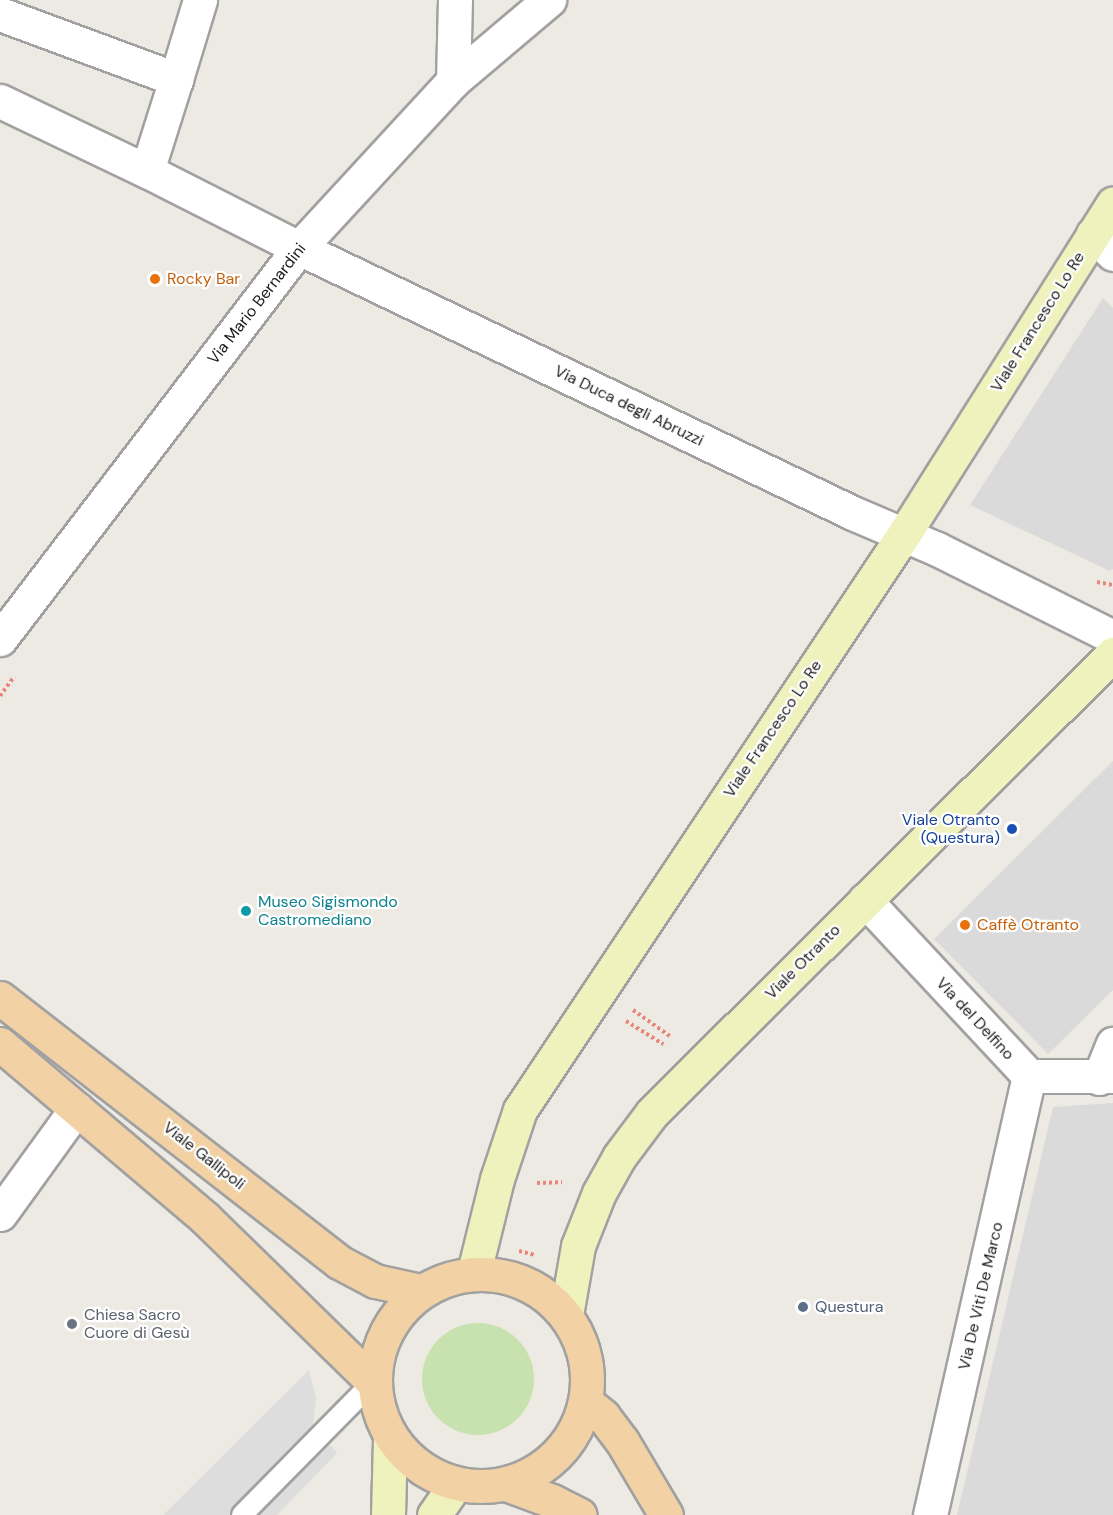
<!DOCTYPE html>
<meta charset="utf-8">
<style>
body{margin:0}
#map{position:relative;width:1113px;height:1515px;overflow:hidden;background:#edeae4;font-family:"DM Sans",sans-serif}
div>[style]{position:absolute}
.residential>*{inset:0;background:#dbdada}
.grass>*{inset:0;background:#c7e2af}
.round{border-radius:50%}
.parking>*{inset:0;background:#ddd}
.path>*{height:4px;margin-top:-2px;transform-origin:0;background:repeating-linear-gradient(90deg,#ea8678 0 3px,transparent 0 6px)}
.roads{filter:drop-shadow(2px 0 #a1a1a1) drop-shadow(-2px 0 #a1a1a1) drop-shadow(0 2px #a1a1a1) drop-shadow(0 -2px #a1a1a1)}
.lane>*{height:20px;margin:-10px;padding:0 10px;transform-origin:10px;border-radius:10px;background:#fff}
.street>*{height:33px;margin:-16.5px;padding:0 16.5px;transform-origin:16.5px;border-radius:16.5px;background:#fff}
.secondary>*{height:33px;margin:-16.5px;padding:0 16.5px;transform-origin:16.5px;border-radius:16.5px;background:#eff2bd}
.primary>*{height:33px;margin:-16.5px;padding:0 16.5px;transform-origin:16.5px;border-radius:16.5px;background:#f2d2a5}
.primary>.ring{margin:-16.5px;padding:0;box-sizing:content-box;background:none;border:33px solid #f2d2a5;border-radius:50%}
.dots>*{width:16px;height:16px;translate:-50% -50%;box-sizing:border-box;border:3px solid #fff;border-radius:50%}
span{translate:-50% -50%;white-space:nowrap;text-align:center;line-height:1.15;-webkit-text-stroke:4.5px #fff;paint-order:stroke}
.food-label{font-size:16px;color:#c56008}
.left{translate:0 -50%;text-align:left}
.street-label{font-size:16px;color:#1d1d1d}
.transit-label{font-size:16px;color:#164399}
.right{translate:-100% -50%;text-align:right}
.culture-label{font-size:16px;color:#0d838f}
.service-label{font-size:16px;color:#4e5e75}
.worship-label{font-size:16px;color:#5b616d}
</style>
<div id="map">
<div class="residential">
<div style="clip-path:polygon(1103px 298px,1113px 308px,1113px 569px,1110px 571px,970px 505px)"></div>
<div style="clip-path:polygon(1113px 761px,1113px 990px,1048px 1054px,934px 939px)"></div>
<div style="clip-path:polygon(1113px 1103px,1113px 1515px,957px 1515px,1053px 1107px)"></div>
</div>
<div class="grass">
<div class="round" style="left:422px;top:1323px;width:112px;height:112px"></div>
</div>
<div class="parking">
<div style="clip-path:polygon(309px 1370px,316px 1398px,313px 1425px,337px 1453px,277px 1515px,163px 1515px)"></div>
</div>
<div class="path">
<div style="left:1097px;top:582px;width:16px;rotate:11deg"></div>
<div style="left:0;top:696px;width:24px;rotate:-54deg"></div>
<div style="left:633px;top:1010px;width:47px;rotate:35.4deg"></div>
<div style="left:626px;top:1021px;width:44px;rotate:31.9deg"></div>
<div style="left:537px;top:1183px;width:25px;rotate:-2deg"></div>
<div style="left:519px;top:1251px;width:16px;rotate:14deg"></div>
</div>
<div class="roads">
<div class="lane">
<div style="left:242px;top:1515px;width:187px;rotate:-45.4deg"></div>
</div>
<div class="street">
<div style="left:0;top:14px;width:188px;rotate:20.3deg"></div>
<div style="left:176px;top:79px;width:96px;rotate:107.5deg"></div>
<div style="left:176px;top:79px;width:83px;rotate:-73.1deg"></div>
<div style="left:453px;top:81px;width:81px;rotate:-88.6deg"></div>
<div style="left:0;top:101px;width:163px;rotate:25.5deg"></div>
<div style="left:147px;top:171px;width:170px;rotate:26.9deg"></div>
<div style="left:299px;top:248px;width:616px;rotate:25.57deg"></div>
<div style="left:855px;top:514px;width:89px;rotate:23.1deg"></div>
<div style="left:937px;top:549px;width:197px;rotate:26.6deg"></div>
<div style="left:1093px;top:234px;width:28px;rotate:45deg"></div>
<div style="left:0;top:639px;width:492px;rotate:-52.6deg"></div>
<div style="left:299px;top:248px;width:227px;rotate:-47.3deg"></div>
<div style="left:453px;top:81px;width:126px;rotate:-40.2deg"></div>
<div style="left:865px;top:900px;width:241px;rotate:47deg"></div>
<div style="left:1029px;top:1076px;width:84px"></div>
<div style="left:1099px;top:1078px;width:37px;rotate:-68deg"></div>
<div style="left:0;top:1214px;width:130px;rotate:-54.1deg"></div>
<div style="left:930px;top:1515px;width:450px;rotate:-77.3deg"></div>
</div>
<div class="secondary">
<div style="left:474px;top:1272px;width:96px;rotate:-76.1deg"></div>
<div style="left:497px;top:1179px;width:73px;rotate:-71.6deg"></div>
<div style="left:520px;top:1110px;width:692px;rotate:-56.31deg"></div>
<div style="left:904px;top:534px;width:391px;rotate:-57.7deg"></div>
<div style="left:566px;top:1315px;width:70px;rotate:-80.1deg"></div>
<div style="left:578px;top:1246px;width:57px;rotate:-68.4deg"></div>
<div style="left:599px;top:1193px;width:41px;rotate:-60.9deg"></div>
<div style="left:619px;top:1157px;width:55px;rotate:-53.1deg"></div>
<div style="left:652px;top:1113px;width:651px;rotate:-44.88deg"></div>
<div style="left:388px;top:1515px;width:78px;rotate:-88.5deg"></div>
<div style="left:434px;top:1515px;width:38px;rotate:-55deg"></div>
</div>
<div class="primary">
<div style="left:0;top:998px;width:430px;rotate:37.9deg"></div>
<div style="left:339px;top:1262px;width:41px;rotate:27.8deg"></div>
<div style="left:375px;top:1281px;width:46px;rotate:12.5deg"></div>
<div style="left:0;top:1044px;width:269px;rotate:40.3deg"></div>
<div style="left:205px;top:1218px;width:235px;rotate:44.3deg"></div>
<div class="ring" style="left:375px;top:1274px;width:179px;height:179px"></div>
<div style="left:586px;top:1402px;width:22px;rotate:39deg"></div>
<div style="left:603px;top:1416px;width:31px;rotate:53deg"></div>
<div style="left:622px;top:1441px;width:86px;rotate:59.3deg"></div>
<div style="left:506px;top:1484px;width:49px;rotate:20.3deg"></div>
<div style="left:552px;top:1501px;width:31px;rotate:27deg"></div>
</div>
</div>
<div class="dots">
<div style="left:155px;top:279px;background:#e8710a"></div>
<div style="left:1012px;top:829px;background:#1a4fb4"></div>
<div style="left:246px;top:911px;background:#0f9aa8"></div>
<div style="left:965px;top:925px;background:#e8710a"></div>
<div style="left:803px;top:1307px;background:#5c6f8a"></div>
<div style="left:72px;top:1324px;background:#6b7280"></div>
</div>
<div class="food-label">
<span class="left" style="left:167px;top:279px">Rocky Bar</span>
<span class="left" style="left:977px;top:925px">Caffè Otranto</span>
</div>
<div class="street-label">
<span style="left:257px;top:304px;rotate:-52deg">Via Mario Bernardini</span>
<span style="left:1038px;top:322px;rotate:-58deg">Viale Francesco Lo Re</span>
<span style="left:629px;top:406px;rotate:26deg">Via Duca degli Abruzzi</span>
<span style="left:773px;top:729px;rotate:-56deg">Viale Francesco Lo Re</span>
<span style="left:803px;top:962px;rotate:-45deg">Viale Otranto</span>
<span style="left:975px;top:1019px;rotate:47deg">Via del Delfino</span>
<span style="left:204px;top:1156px;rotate:38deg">Viale Gallipoli</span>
<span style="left:981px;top:1296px;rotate:-77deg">Via De Viti De Marco</span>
</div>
<div class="transit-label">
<span class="right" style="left:1000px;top:829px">Viale Otranto<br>(Questura)</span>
</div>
<div class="culture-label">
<span class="left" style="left:258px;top:911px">Museo Sigismondo<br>Castromediano</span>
</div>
<div class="service-label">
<span class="left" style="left:815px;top:1307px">Questura</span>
</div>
<div class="worship-label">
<span class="left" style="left:84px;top:1324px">Chiesa Sacro<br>Cuore di Gesù</span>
</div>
</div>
